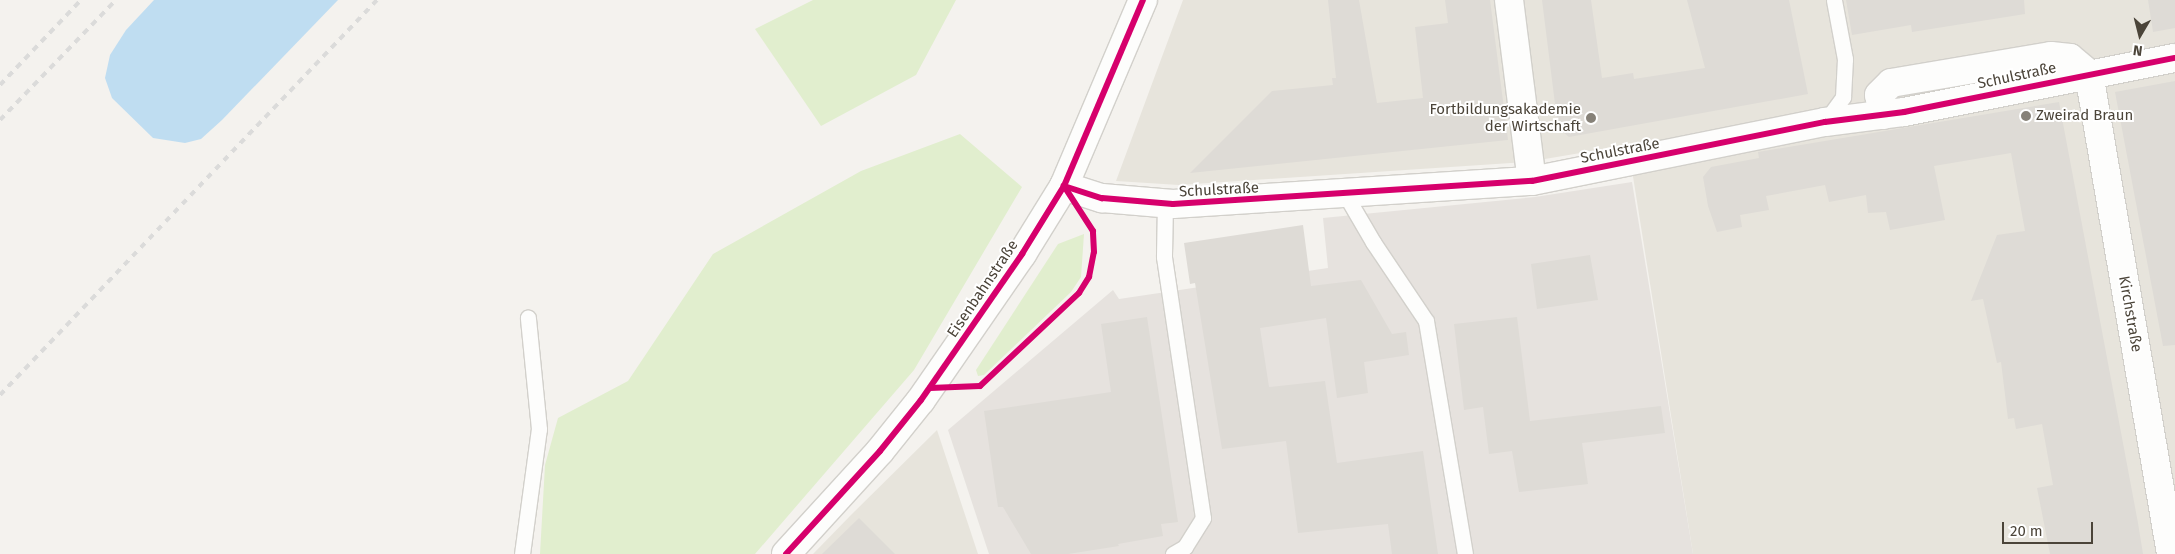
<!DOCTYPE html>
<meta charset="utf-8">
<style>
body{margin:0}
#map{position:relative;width:2175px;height:554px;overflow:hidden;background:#f4f2ee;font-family:"Fira Sans",sans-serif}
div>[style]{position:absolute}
.residential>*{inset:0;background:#e7e4dc}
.industrial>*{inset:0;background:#e6e2de}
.green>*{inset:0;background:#e1eece}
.water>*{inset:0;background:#bfddf1}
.building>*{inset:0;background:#dedbd6}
.roads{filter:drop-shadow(1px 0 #d2d0cb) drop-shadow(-1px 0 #d2d0cb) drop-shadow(0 1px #d2d0cb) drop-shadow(0 -1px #d2d0cb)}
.service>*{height:15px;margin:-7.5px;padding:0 7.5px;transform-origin:7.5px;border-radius:7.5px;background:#fdfdfc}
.minor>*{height:28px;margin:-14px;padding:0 14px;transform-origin:14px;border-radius:14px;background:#fdfdfc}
.tertiary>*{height:28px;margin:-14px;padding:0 14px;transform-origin:14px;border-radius:14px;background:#fdfdfc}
.rail>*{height:4px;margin-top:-2px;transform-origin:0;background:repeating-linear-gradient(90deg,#dbdbda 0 6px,transparent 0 12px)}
.cycleway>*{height:6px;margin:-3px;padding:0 3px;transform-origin:3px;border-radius:3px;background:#d6006c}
.dots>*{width:14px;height:14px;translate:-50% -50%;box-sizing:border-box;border:2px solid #fff;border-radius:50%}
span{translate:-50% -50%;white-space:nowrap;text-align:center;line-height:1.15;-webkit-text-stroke:4px #fff;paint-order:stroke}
.street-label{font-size:15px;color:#4b4439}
.poi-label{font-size:15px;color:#4b4439}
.right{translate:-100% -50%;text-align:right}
.left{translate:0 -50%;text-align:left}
.north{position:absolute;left:2115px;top:10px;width:50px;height:50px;-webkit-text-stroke:4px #fff;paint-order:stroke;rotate:188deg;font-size:14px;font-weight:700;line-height:20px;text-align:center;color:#4b4439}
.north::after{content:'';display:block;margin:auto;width:18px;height:22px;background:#4b4439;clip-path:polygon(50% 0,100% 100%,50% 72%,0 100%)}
.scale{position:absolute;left:2002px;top:522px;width:91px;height:22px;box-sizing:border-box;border:2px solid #4b4439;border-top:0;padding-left:6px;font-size:15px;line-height:18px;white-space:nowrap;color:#4b4439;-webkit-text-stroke:4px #fff;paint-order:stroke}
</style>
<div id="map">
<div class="residential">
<div style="clip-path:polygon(1183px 0,2175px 0,2175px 554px,1693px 554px,1628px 145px,1527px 162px,1179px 185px,1116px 181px)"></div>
<div style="clip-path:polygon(937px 430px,978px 554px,813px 554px,851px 515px)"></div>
</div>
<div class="industrial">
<div style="clip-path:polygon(1632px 182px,1693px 554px,989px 554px,948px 430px,1113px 290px,1119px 299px,1328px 268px,1323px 218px,1535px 197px)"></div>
</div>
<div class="green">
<div style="clip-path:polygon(813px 0,956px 0,916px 75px,821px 126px,755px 29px)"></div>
<div style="clip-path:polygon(960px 134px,1022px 187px,914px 370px,755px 554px,540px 554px,545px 465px,558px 418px,628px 381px,713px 254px,861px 171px)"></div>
<div style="clip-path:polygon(1084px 234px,1081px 277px,1071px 292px,984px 375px,978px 376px,976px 370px,1058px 244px)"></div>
</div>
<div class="water">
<div style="clip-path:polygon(154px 0,338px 0,222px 120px,201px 139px,185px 143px,153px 138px,112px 98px,105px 78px,110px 55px,126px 30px)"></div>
</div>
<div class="building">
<div style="clip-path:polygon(1328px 0,1359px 0,1377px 103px,1423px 98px,1415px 27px,1448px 23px,1445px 0,1490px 0,1508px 140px,1190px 173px,1272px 91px,1333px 85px,1332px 78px,1336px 78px)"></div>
<div style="clip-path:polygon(1542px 0,1591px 0,1602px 78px,1633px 73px,1634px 79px,1705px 68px,1687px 0,1789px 0,1808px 94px,1569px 137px,1558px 128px)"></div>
<div style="clip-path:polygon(1846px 0,2024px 0,2025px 14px,1912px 32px,1911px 25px,1852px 35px)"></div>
<div style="clip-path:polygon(2148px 0,2175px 0,2175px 28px,2153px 32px)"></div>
<div style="clip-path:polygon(2175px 81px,2175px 345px,2163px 346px,2115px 92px)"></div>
<div style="clip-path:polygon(2059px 102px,2138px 523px,2143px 554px,2050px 554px,2037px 488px,2053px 485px,2042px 424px,2016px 429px,2014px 418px,2008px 419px,2001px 362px,1997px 363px,1983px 299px,1971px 301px,1997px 235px,2025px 231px,2011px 153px,1934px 166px,1945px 220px,1890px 230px,1886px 212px,1868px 213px,1866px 195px,1829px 202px,1825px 185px,1766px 196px,1769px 210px,1740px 215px,1742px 227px,1717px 232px,1708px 206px,1703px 177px,1711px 167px,1759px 158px,1758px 152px)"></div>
<div style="clip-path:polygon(1303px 225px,1311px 286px,1361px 280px,1392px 334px,1406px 332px,1409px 355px,1364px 362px,1368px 393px,1337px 398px,1326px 318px,1260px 328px,1269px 387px,1325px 381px,1337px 463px,1423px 451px,1438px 554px,1392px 554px,1388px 524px,1298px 533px,1286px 441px,1222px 449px,1195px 283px,1190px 284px,1184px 243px)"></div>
<div style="clip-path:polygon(1590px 255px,1598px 300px,1537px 309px,1531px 264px)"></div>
<div style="clip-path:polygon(1147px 317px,1178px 522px,1161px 524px,1163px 536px,1118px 544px,1119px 546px,1068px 554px,1031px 554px,1003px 507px,998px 507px,984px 411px,1111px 392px,1101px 324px)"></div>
<div style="clip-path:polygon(1517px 317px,1530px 421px,1661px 406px,1665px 433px,1582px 443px,1588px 484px,1519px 492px,1512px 451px,1489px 454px,1483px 407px,1464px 410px,1454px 324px)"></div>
<div style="clip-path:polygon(859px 518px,895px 554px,822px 554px)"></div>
</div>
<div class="roads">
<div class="service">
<div style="left:1825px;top:122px;width:31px;rotate:-54deg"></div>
<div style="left:1843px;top:97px;width:38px;rotate:-87deg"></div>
<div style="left:1845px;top:59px;width:60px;rotate:-100.6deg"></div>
<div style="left:1345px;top:194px;width:56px;rotate:59.7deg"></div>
<div style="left:1373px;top:242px;width:95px;rotate:56.1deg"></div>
<div style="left:1426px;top:321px;width:236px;rotate:80.5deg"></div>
<div style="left:1165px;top:203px;width:54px;rotate:91.1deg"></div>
<div style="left:1164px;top:257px;width:264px;rotate:81.5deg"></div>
<div style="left:1203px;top:518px;width:34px;rotate:122deg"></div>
<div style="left:1185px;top:547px;width:14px;rotate:150deg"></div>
<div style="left:522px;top:554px;width:126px;rotate:-82.3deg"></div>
<div style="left:539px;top:429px;width:112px;rotate:-95.7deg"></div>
</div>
<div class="minor">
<div style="left:1509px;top:0;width:182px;rotate:82.8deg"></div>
<div style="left:2089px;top:74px;width:487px;rotate:80.3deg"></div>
<div style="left:1883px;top:115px;width:20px;rotate:-101deg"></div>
<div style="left:1879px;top:95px;width:17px;rotate:-45deg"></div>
<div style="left:1891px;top:83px;width:162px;rotate:-9.6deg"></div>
<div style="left:2051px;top:56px;width:19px;rotate:6deg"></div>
<div style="left:2070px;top:58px;width:25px;rotate:40deg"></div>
<div style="left:1064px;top:186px;width:40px;rotate:18deg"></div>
<div style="left:1102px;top:198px;width:71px;rotate:4.8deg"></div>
<div style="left:1173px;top:204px;width:360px;rotate:-3.7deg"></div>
<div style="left:1532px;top:181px;width:299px;rotate:-11.4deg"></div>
<div style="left:1825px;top:122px;width:80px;rotate:-7.2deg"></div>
<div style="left:1904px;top:112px;width:276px;rotate:-11.3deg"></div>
</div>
<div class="tertiary">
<div style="left:786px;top:554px;width:139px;rotate:-47.6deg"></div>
<div style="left:880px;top:451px;width:65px;rotate:-51.2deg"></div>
<div style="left:921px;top:400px;width:178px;rotate:-55.3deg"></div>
<div style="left:1022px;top:254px;width:80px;rotate:-58.3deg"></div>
<div style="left:1064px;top:186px;width:202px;rotate:-67deg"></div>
</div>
</div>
<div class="rail">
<div style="left:0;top:85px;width:117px;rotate:-46.4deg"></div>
<div style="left:0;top:120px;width:167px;rotate:-46deg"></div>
<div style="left:0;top:395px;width:546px;rotate:-46.34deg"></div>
</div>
<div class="cycleway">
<div style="left:1064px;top:186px;width:40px;rotate:18deg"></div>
<div style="left:1102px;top:198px;width:71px;rotate:4.8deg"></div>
<div style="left:1173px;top:204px;width:360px;rotate:-3.7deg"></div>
<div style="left:1532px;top:181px;width:299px;rotate:-11.4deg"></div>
<div style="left:1825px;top:122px;width:80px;rotate:-7.2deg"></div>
<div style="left:1904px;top:112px;width:276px;rotate:-11.3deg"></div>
<div style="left:930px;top:388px;width:50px;rotate:-2.3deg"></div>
<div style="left:980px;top:386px;width:136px;rotate:-43.2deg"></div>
<div style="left:1079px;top:293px;width:19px;rotate:-58deg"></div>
<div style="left:1089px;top:277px;width:25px;rotate:-79deg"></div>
<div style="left:1094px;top:252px;width:21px;rotate:-93deg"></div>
<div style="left:1093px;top:231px;width:54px;rotate:-122.8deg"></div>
<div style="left:786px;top:554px;width:139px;rotate:-47.6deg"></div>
<div style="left:880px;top:451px;width:65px;rotate:-51.2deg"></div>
<div style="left:921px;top:400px;width:178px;rotate:-55.3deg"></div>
<div style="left:1022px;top:254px;width:80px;rotate:-58.3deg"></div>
<div style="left:1064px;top:186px;width:202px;rotate:-67deg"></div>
</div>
<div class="dots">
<div style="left:2026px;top:116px;background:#868178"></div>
<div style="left:1591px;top:118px;background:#868178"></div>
</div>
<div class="street-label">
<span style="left:2017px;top:76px;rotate:-12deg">Schulstraße</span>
<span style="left:1620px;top:151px;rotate:-11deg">Schulstraße</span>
<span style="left:1219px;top:190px;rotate:-3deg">Schulstraße</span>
<span style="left:983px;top:289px;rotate:-56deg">Eisenbahnstraße</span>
<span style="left:2130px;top:314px;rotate:80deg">Kirchstraße</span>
</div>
<div class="poi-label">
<span class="right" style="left:1581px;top:118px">Fortbildungsakademie<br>der Wirtschaft</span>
<span class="left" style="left:2036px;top:116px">Zweirad Braun</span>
</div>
<div class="north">N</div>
<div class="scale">20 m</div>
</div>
